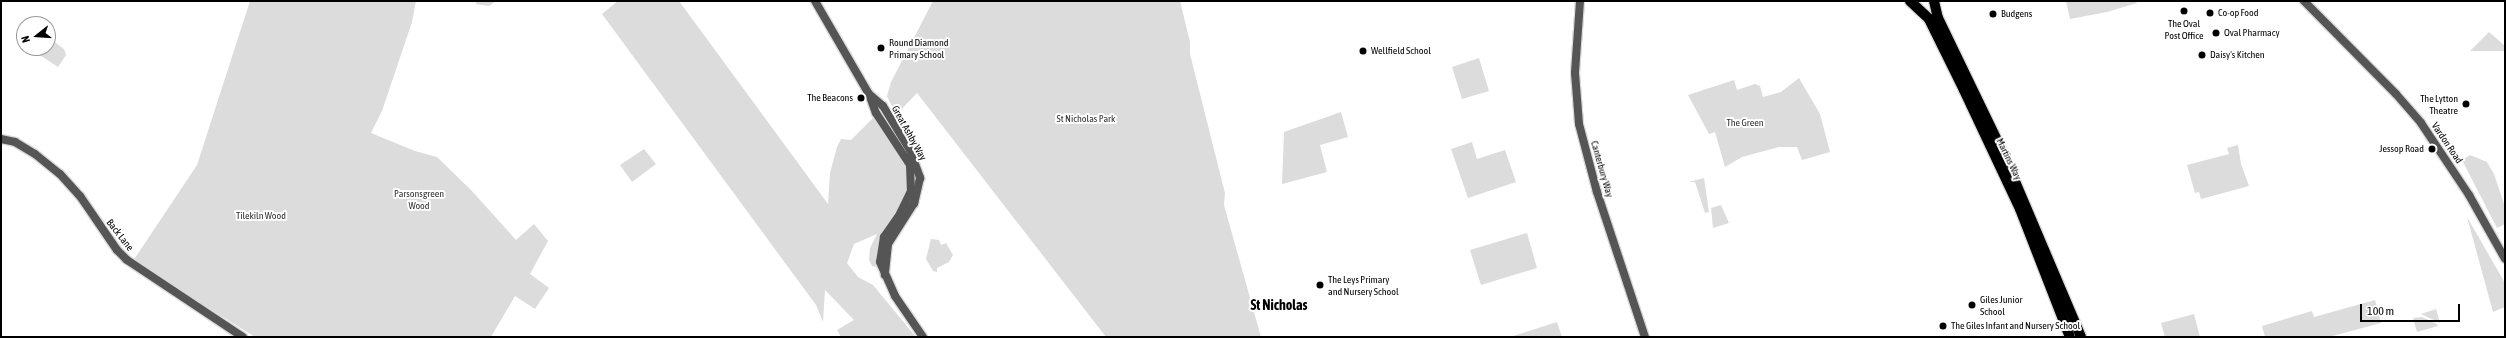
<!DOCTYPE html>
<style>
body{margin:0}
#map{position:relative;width:2506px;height:338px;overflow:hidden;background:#fff;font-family:"Asap Condensed",sans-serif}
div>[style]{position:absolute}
.green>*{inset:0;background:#dcdcdc}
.roads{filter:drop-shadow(1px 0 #dbdbdb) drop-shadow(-1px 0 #dbdbdb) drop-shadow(0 1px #dbdbdb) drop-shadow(0 -1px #dbdbdb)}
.tertiary>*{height:8px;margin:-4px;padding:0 4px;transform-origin:4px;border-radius:4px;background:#555}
.primary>*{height:10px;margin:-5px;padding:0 5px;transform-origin:5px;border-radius:5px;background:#000}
.dots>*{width:11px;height:11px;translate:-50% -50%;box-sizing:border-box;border:2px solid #fff;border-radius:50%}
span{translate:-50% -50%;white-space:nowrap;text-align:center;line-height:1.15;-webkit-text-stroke:4px #fff;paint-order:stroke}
.poi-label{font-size:10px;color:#000}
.left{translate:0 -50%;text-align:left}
.right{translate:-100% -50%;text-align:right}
.park-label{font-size:10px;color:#333}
.street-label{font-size:10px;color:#000}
.district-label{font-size:14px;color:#000;font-weight:700}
.frame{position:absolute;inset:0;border:2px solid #000;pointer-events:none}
.north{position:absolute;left:16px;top:16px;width:40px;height:40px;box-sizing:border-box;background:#fff;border:1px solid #999;border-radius:50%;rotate:253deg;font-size:11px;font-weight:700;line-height:16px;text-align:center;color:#000}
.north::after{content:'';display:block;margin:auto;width:14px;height:18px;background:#000;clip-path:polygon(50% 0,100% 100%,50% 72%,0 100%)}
.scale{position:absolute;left:2360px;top:304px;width:100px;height:18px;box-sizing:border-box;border:2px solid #000;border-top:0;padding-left:5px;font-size:12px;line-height:14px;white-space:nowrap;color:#000;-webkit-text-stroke:3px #fff;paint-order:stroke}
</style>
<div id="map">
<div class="green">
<div style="clip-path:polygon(250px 1px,416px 1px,412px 22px,382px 111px,371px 133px,415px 151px,437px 157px,471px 190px,516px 240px,534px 224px,548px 241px,530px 274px,549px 288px,535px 309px,515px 296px,491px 337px,255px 337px,133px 261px,197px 165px)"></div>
<div style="clip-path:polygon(476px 1px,496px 1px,489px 6px,476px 4px)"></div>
<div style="clip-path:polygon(618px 1px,679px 1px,828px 204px,830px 173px,837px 147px,841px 139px,851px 140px,876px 115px,908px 165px,907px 196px,880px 240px,877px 267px,872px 266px,869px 260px,870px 248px,877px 234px,854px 244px,847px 263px,858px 277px,873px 285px,916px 337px,841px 337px,837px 330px,854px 320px,825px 290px,823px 322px,816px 305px,602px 14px)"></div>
<div style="clip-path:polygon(933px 1px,1180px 1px,1190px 42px,1190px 54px,1225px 193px,1224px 205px,1261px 337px,1106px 337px,917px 93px,896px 115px,887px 96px,891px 82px)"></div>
<div style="clip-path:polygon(2066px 1px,2137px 1px,2137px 3px,2107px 12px,2070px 19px)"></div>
<div style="clip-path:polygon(2489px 32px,2505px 46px,2505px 51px,2470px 51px)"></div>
<div style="clip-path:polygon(48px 37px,64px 49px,66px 55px,58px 67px,29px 48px,48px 48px)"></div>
<div style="clip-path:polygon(1479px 58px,1489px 91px,1462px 99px,1452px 67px)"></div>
<div style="clip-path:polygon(1799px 78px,1820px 114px,1830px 152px,1802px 160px,1797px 147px,1779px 147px,1742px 157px,1725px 167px,1715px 132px,1709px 134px,1688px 95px,1734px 80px,1737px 90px,1755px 84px,1760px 86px,1763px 97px,1781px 92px)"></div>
<div style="clip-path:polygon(1341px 112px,1348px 137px,1320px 145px,1327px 172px,1282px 184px,1284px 132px)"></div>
<div style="clip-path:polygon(1472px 142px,1477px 159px,1505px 150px,1516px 182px,1468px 198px,1451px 149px)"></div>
<div style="clip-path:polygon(2238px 145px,2241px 164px,2249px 186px,2201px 199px,2199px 192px,2195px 193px,2187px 165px,2229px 154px,2227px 148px)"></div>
<div style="clip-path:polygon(644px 149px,656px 164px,632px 182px,620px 165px)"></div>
<div style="clip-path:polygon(2470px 155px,2487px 162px,2494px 174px,2505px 207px,2505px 224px,2497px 228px,2462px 160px)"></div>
<div style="clip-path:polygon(1704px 178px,1709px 212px,1705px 213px,1695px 182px,1689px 182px)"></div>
<div style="clip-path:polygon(1721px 205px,1729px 223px,1713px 228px,1711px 208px)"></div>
<div style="clip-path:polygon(2467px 217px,2505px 283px,2505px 307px,2493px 312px)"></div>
<div style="clip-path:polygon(1527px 233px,1537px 268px,1481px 285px,1470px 250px)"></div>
<div style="clip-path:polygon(931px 239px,939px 240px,941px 245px,946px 243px,953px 255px,949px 262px,937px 268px,937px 272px,933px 271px,926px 259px)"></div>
<div style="clip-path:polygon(2375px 300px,2381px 323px,2329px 337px,2265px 337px,2262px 326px,2312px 311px,2314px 317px)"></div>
<div style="clip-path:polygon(2436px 309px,2440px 323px,2421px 314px)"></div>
<div style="clip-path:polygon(2194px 314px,2200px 337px,2165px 337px,2161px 323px)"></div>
<div style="clip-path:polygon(2422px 317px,2437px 324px,2438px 326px,2417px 332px,2413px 318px)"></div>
<div style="clip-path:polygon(1557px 322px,1562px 337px,1510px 337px)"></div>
</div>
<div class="roads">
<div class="tertiary">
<div style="left:815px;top:1px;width:108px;rotate:59.9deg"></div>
<div style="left:869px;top:94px;width:20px;rotate:70deg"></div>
<div style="left:876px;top:113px;width:62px;rotate:56.8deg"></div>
<div style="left:910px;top:165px;width:26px;rotate:88deg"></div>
<div style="left:911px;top:191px;width:25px;rotate:116deg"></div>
<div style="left:900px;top:214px;width:28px;rotate:125deg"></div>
<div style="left:884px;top:237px;width:25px;rotate:99deg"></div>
<div style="left:880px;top:262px;width:37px;rotate:66deg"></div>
<div style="left:895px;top:296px;width:50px;rotate:55.7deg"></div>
<div style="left:1580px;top:1px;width:72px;rotate:94deg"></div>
<div style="left:1575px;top:73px;width:51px;rotate:85.5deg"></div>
<div style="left:1579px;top:124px;width:70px;rotate:75.2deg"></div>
<div style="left:1597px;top:192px;width:153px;rotate:71.7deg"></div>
<div style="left:2304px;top:1px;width:131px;rotate:45.3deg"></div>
<div style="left:2396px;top:94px;width:38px;rotate:49deg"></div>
<div style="left:2421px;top:123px;width:87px;rotate:56.3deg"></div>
<div style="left:2469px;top:195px;width:73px;rotate:60.6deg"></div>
<div style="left:869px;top:94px;width:18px;rotate:41deg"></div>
<div style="left:883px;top:106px;width:52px;rotate:58.5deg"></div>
<div style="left:910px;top:150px;width:30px;rotate:70deg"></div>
<div style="left:920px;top:178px;width:26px;rotate:103deg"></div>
<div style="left:914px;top:203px;width:49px;rotate:122.4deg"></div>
<div style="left:888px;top:244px;width:31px;rotate:96deg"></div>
<div style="left:1px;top:139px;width:14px;rotate:12deg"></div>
<div style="left:15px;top:142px;width:23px;rotate:31deg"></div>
<div style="left:35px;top:154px;width:32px;rotate:39deg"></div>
<div style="left:60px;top:174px;width:30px;rotate:48deg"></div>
<div style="left:80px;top:196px;width:65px;rotate:55.6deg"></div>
<div style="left:117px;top:250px;width:14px;rotate:45deg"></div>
<div style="left:127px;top:260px;width:139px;rotate:33.6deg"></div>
</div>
<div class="primary">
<div style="left:1910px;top:1px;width:26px;rotate:43deg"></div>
<div style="left:1929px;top:19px;width:79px;rotate:63.8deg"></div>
<div style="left:1964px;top:90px;width:132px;rotate:64.8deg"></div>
<div style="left:2020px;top:209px;width:137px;rotate:68.7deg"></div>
<div style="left:1934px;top:1px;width:17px;rotate:77deg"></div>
<div style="left:1938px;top:18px;width:142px;rotate:64.2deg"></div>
<div style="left:2000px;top:146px;width:207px;rotate:67deg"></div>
</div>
</div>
<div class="dots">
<div style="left:2184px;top:11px;background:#000"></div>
<div style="left:2210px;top:13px;background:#000"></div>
<div style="left:1993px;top:14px;background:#000"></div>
<div style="left:2216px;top:33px;background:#000"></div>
<div style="left:881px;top:48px;background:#000"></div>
<div style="left:1363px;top:51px;background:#000"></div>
<div style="left:2202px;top:55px;background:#000"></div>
<div style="left:861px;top:98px;background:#000"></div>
<div style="left:2466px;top:104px;background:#000"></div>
<div style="left:2432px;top:149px;background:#000"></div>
<div style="left:1320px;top:285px;background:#000"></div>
<div style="left:1972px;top:305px;background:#000"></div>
<div style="left:1943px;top:326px;background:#000"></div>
</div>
<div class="poi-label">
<span class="left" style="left:2218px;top:13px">Co-op Food</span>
<span class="left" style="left:2001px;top:14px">Budgens</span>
<span style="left:2184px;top:29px">The Oval<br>Post Office</span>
<span class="left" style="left:2224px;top:33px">Oval Pharmacy</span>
<span class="left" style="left:889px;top:48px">Round Diamond<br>Primary School</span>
<span class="left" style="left:1371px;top:51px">Wellfield School</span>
<span class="left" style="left:2210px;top:55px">Daisy's Kitchen</span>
<span class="right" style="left:853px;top:98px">The Beacons</span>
<span class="right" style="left:2458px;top:104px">The Lytton<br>Theatre</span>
<span class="right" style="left:2424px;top:149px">Jessop Road</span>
<span class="left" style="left:1328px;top:285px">The Leys Primary<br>and Nursery School</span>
<span class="left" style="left:1980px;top:305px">Giles Junior<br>School</span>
<span class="left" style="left:1951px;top:326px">The Giles Infant and Nursery School</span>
</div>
<div class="park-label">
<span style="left:1086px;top:119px">St Nicholas Park</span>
<span style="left:1745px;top:123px">The Green</span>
<span style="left:419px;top:199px">Parsonsgreen<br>Wood</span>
<span style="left:261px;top:216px">Tilekiln Wood</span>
</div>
<div class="street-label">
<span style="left:909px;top:133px;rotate:61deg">Great Ashby Way</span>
<span style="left:2447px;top:143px;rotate:56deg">Vardon Road</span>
<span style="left:2009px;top:159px;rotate:64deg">Martins Way</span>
<span style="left:1602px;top:169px;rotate:74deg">Canterbury Way</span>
<span style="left:120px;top:235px;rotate:52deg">Back Lane</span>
</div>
<div class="district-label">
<span style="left:1279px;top:305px">St Nicholas</span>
</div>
<div class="frame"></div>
<div class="north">N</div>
<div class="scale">100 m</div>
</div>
